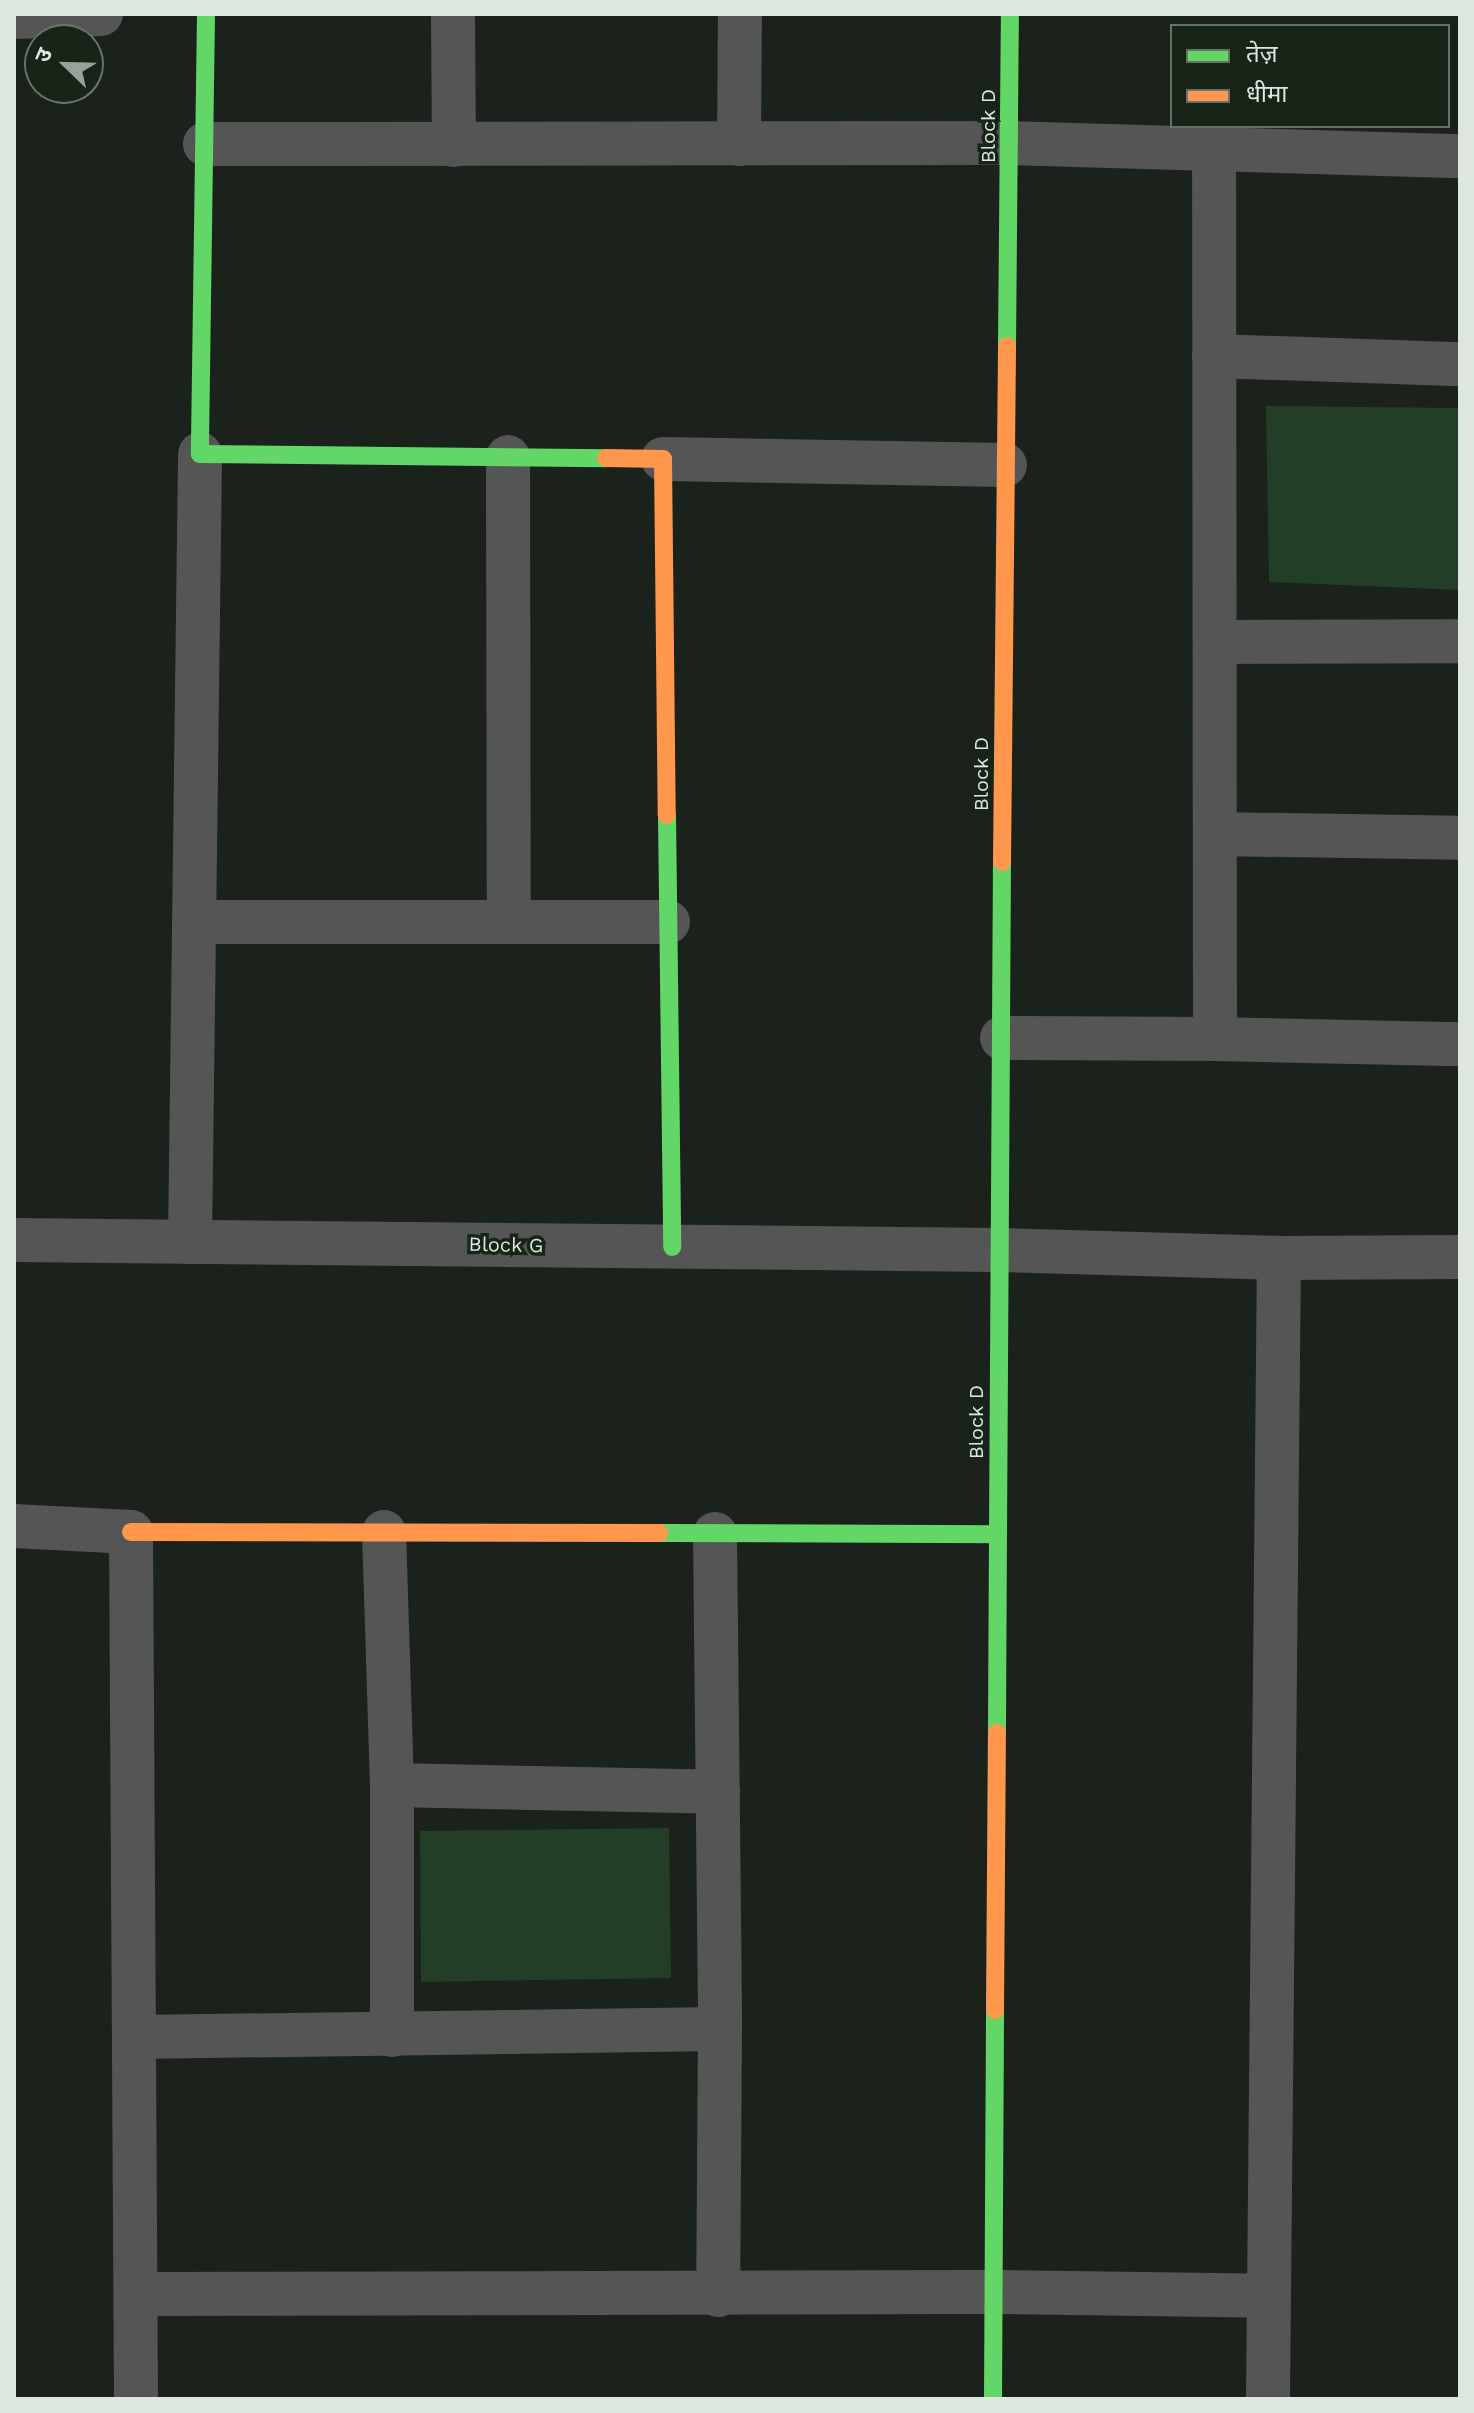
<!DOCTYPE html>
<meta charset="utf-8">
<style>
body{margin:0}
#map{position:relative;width:1474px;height:2413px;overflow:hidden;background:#1a221b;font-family:"Work Sans","Noto Sans Devanagari",sans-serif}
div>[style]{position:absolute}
.green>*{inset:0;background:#223e26}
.street>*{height:44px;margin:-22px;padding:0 22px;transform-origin:22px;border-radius:22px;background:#555}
.fast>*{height:18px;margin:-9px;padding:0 9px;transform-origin:9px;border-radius:9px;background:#63d668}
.slow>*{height:18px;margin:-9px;padding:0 9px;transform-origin:9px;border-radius:9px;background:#ff974d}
span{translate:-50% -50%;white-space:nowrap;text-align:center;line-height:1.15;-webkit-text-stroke:7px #162518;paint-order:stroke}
.street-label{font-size:20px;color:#dde7de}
.frame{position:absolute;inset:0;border:16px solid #dde7de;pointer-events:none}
.legend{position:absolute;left:1170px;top:24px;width:280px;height:104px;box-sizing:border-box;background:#162518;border:2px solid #667367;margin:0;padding:10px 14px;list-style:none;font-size:24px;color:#dde7de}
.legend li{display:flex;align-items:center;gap:16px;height:40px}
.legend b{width:40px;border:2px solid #667367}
.north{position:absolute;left:24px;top:24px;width:80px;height:80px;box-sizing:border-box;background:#162518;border:2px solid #667367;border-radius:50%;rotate:293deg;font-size:22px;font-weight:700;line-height:32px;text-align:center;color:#dde7de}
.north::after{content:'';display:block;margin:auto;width:28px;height:36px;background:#99a29a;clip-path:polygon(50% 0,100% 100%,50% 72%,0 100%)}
</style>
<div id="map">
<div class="green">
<div style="clip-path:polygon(1266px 406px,1460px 408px,1460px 590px,1269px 582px)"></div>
<div style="clip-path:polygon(669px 1828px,671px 1978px,421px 1982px,420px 1831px)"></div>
</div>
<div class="street">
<div style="left:453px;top:14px;width:131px;rotate:89.6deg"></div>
<div style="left:14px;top:17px;width:87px;rotate:-2deg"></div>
<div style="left:205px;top:144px;width:805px;rotate:-0.07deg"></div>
<div style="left:1010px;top:143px;width:450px;rotate:1.7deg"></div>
<div style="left:739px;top:144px;width:130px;rotate:-89.6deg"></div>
<div style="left:1214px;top:356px;width:246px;rotate:1.9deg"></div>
<div style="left:508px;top:457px;width:465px;rotate:89.9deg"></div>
<div style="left:663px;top:459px;width:342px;rotate:1deg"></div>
<div style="left:1216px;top:642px;width:244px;rotate:-0.2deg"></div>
<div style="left:1215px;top:834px;width:245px;rotate:0.9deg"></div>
<div style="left:194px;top:922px;width:474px"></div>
<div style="left:1002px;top:1038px;width:213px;rotate:0.3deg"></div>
<div style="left:1215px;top:1039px;width:890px;rotate:-90.06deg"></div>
<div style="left:1215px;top:1039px;width:245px;rotate:1.2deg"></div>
<div style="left:14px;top:1240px;width:984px;rotate:0.58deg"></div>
<div style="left:998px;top:1250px;width:281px;rotate:1.6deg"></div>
<div style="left:1279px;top:1258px;width:181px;rotate:-0.3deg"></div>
<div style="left:190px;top:1242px;width:788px;rotate:-89.27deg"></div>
<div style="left:14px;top:1526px;width:117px;rotate:2.9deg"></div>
<div style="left:131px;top:1532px;width:867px;rotate:89.67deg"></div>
<div style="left:384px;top:1532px;width:253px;rotate:88.2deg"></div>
<div style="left:392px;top:1785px;width:250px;rotate:90deg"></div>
<div style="left:715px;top:1534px;width:495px;rotate:89.4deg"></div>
<div style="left:720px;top:2029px;width:266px;rotate:90.4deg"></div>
<div style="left:392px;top:1785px;width:326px;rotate:1.2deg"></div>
<div style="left:136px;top:2037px;width:584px;rotate:-0.78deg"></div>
<div style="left:137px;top:2294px;width:856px;rotate:-0.13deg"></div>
<div style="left:993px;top:2292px;width:276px;rotate:0.8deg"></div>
<div style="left:1268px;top:2399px;width:1141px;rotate:-89.45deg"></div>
</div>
<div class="fast">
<div style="left:206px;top:14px;width:440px;rotate:90.8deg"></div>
<div style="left:200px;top:454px;width:406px;rotate:0.6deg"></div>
<div style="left:1007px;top:346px;width:332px;rotate:-89.5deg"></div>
<div style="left:667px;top:815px;width:432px;rotate:89.3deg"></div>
<div style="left:659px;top:1533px;width:339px;rotate:0.2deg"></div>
<div style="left:998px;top:1534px;width:199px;rotate:90.3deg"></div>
<div style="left:998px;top:1534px;width:672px;rotate:-89.66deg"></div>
<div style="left:993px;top:2399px;width:389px;rotate:-89.7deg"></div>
</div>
<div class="slow">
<div style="left:606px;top:458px;width:57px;rotate:1deg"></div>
<div style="left:663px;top:459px;width:356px;rotate:89.4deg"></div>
<div style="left:1002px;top:862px;width:516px;rotate:-89.44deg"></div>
<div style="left:131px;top:1532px;width:528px;rotate:0.11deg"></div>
<div style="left:995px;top:2010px;width:277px;rotate:-89.6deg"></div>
</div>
<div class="street-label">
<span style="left:988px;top:126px;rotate:-90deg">Block D</span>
<span style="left:981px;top:774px;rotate:-90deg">Block D</span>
<span style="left:506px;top:1245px;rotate:1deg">Block G</span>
<span style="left:976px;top:1422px;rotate:-90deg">Block D</span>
</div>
<div class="frame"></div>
<ul class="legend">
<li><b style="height:10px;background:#63d668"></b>तेज़</li>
<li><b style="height:10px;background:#ff974d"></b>धीमा</li>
</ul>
<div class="north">उ</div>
</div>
